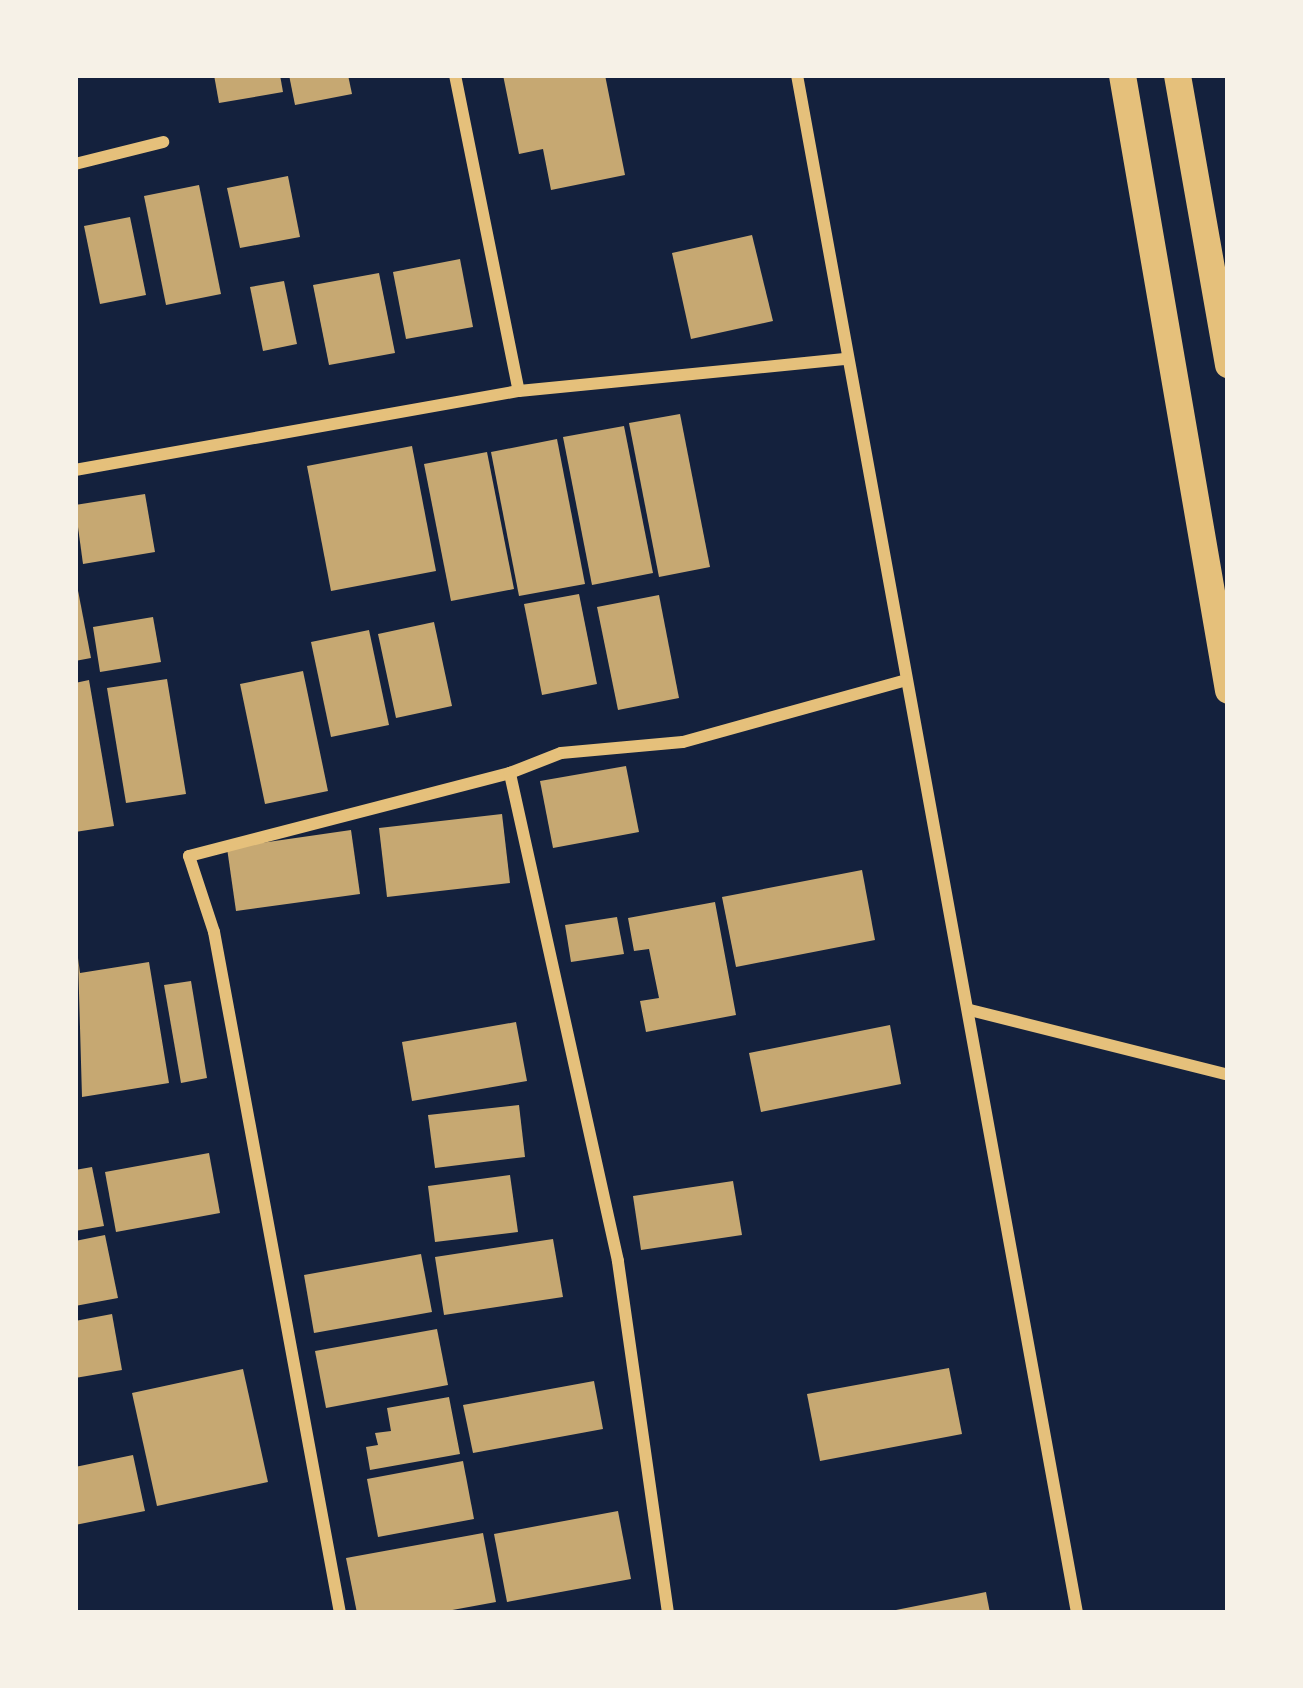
<!DOCTYPE html>
<style>
body{margin:0}
#map{position:relative;width:1303px;height:1688px;overflow:hidden;background:#14213d;font-family:"IBM Plex Sans",sans-serif}
div>[style]{position:absolute}
.building>*{inset:0;background:#c6a872}
.minor>*{height:12px;margin:-6px;padding:0 6px;transform-origin:6px;border-radius:6px;background:#e5c07b}
.primary>*{height:27px;margin:-13.5px;padding:0 13.5px;transform-origin:13.5px;border-radius:13.5px;background:#e5c07b}
span{translate:-50% -50%;white-space:nowrap;text-align:center;line-height:1.15;-webkit-text-stroke:10px #f6f1e7;paint-order:stroke}
.frame{position:absolute;inset:0;border:78px solid #f6f1e7;pointer-events:none}
</style>
<div id="map">
<div class="building">
<div style="clip-path:polygon(214px 75px,280px 75px,283px 92px,219px 103px)"></div>
<div style="clip-path:polygon(289px 75px,348px 75px,352px 94px,295px 105px)"></div>
<div style="clip-path:polygon(503px 75px,605px 75px,625px 175px,551px 190px,543px 149px,519px 154px)"></div>
<div style="clip-path:polygon(288px 176px,300px 237px,240px 248px,227px 188px)"></div>
<div style="clip-path:polygon(199px 185px,221px 294px,166px 305px,144px 196px)"></div>
<div style="clip-path:polygon(130px 217px,146px 295px,100px 304px,84px 226px)"></div>
<div style="clip-path:polygon(752px 235px,773px 321px,691px 339px,672px 253px)"></div>
<div style="clip-path:polygon(460px 259px,473px 327px,406px 339px,393px 272px)"></div>
<div style="clip-path:polygon(379px 273px,395px 353px,329px 365px,313px 285px)"></div>
<div style="clip-path:polygon(284px 281px,297px 344px,263px 351px,250px 287px)"></div>
<div style="clip-path:polygon(680px 414px,710px 567px,659px 577px,629px 423px)"></div>
<div style="clip-path:polygon(624px 426px,653px 573px,592px 585px,563px 437px)"></div>
<div style="clip-path:polygon(557px 439px,585px 584px,519px 596px,491px 452px)"></div>
<div style="clip-path:polygon(412px 446px,436px 571px,331px 591px,307px 466px)"></div>
<div style="clip-path:polygon(487px 452px,514px 589px,451px 601px,424px 464px)"></div>
<div style="clip-path:polygon(145px 494px,155px 552px,83px 564px,75px 505px)"></div>
<div style="clip-path:polygon(75px 575px,91px 658px,75px 661px)"></div>
<div style="clip-path:polygon(579px 594px,597px 684px,542px 695px,524px 604px)"></div>
<div style="clip-path:polygon(659px 595px,679px 698px,618px 710px,597px 607px)"></div>
<div style="clip-path:polygon(153px 617px,161px 662px,100px 672px,93px 627px)"></div>
<div style="clip-path:polygon(434px 622px,452px 706px,396px 718px,378px 634px)"></div>
<div style="clip-path:polygon(369px 630px,389px 725px,331px 737px,311px 642px)"></div>
<div style="clip-path:polygon(303px 671px,328px 791px,265px 804px,240px 684px)"></div>
<div style="clip-path:polygon(167px 679px,186px 794px,126px 803px,107px 688px)"></div>
<div style="clip-path:polygon(89px 680px,114px 826px,75px 832px,75px 683px)"></div>
<div style="clip-path:polygon(626px 766px,639px 832px,553px 848px,540px 781px)"></div>
<div style="clip-path:polygon(502px 814px,510px 883px,387px 897px,379px 828px)"></div>
<div style="clip-path:polygon(351px 830px,360px 894px,236px 911px,227px 848px)"></div>
<div style="clip-path:polygon(862px 870px,875px 940px,736px 967px,722px 897px)"></div>
<div style="clip-path:polygon(715px 902px,736px 1015px,646px 1032px,640px 1001px,659px 998px,649px 949px,634px 951px,628px 918px)"></div>
<div style="clip-path:polygon(617px 917px,624px 954px,571px 962px,565px 925px)"></div>
<div style="clip-path:polygon(78px 958px,80px 973px,149px 962px,169px 1083px,82px 1097px)"></div>
<div style="clip-path:polygon(191px 981px,207px 1078px,181px 1083px,164px 985px)"></div>
<div style="clip-path:polygon(516px 1022px,527px 1081px,412px 1101px,402px 1042px)"></div>
<div style="clip-path:polygon(890px 1025px,901px 1084px,761px 1112px,749px 1053px)"></div>
<div style="clip-path:polygon(519px 1105px,525px 1157px,435px 1168px,428px 1115px)"></div>
<div style="clip-path:polygon(209px 1153px,220px 1213px,116px 1232px,105px 1172px)"></div>
<div style="clip-path:polygon(92px 1167px,104px 1226px,75px 1231px,75px 1170px)"></div>
<div style="clip-path:polygon(510px 1175px,518px 1232px,435px 1242px,428px 1186px)"></div>
<div style="clip-path:polygon(733px 1181px,742px 1235px,641px 1250px,633px 1196px)"></div>
<div style="clip-path:polygon(105px 1235px,118px 1298px,75px 1306px,75px 1241px)"></div>
<div style="clip-path:polygon(553px 1239px,563px 1297px,444px 1315px,435px 1257px)"></div>
<div style="clip-path:polygon(421px 1254px,432px 1312px,314px 1333px,304px 1275px)"></div>
<div style="clip-path:polygon(112px 1314px,122px 1370px,75px 1378px,75px 1321px)"></div>
<div style="clip-path:polygon(437px 1329px,448px 1385px,326px 1408px,315px 1351px)"></div>
<div style="clip-path:polygon(949px 1368px,962px 1434px,820px 1461px,807px 1394px)"></div>
<div style="clip-path:polygon(243px 1369px,268px 1482px,157px 1506px,132px 1393px)"></div>
<div style="clip-path:polygon(594px 1381px,603px 1429px,473px 1453px,463px 1405px)"></div>
<div style="clip-path:polygon(449px 1397px,460px 1454px,370px 1470px,366px 1447px,378px 1445px,375px 1433px,391px 1431px,387px 1408px)"></div>
<div style="clip-path:polygon(133px 1455px,145px 1511px,75px 1525px,75px 1467px)"></div>
<div style="clip-path:polygon(463px 1461px,474px 1519px,378px 1537px,367px 1479px)"></div>
<div style="clip-path:polygon(618px 1511px,631px 1579px,507px 1602px,494px 1534px)"></div>
<div style="clip-path:polygon(483px 1533px,496px 1602px,436px 1613px,357px 1613px,346px 1558px)"></div>
<div style="clip-path:polygon(986px 1592px,990px 1613px,891px 1613px,891px 1611px)"></div>
</div>
<div class="minor">
<div style="left:455px;top:75px;width:322px;rotate:78.6deg"></div>
<div style="left:797px;top:75px;width:1563px;rotate:79.68deg"></div>
<div style="left:75px;top:164px;width:91px;rotate:-14deg"></div>
<div style="left:75px;top:470px;width:451px;rotate:-10.1deg"></div>
<div style="left:519px;top:391px;width:327px;rotate:-5.6deg"></div>
<div style="left:970px;top:1010px;width:266px;rotate:14.1deg"></div>
<div style="left:340px;top:1613px;width:693px;rotate:-100.48deg"></div>
<div style="left:214px;top:932px;width:80px;rotate:-108.2deg"></div>
<div style="left:189px;top:856px;width:332px;rotate:-14.5deg"></div>
<div style="left:668px;top:1613px;width:356px;rotate:-98.1deg"></div>
<div style="left:618px;top:1261px;width:500px;rotate:-102.5deg"></div>
<div style="left:510px;top:773px;width:55px;rotate:-21.4deg"></div>
<div style="left:561px;top:753px;width:122px;rotate:-5.2deg"></div>
<div style="left:683px;top:742px;width:232px;rotate:-15.5deg"></div>
</div>
<div class="primary">
<div style="left:1122px;top:75px;width:624px;rotate:80.22deg"></div>
<div style="left:1177px;top:75px;width:294px;rotate:80deg"></div>
</div>
<div class="frame"></div>
</div>
